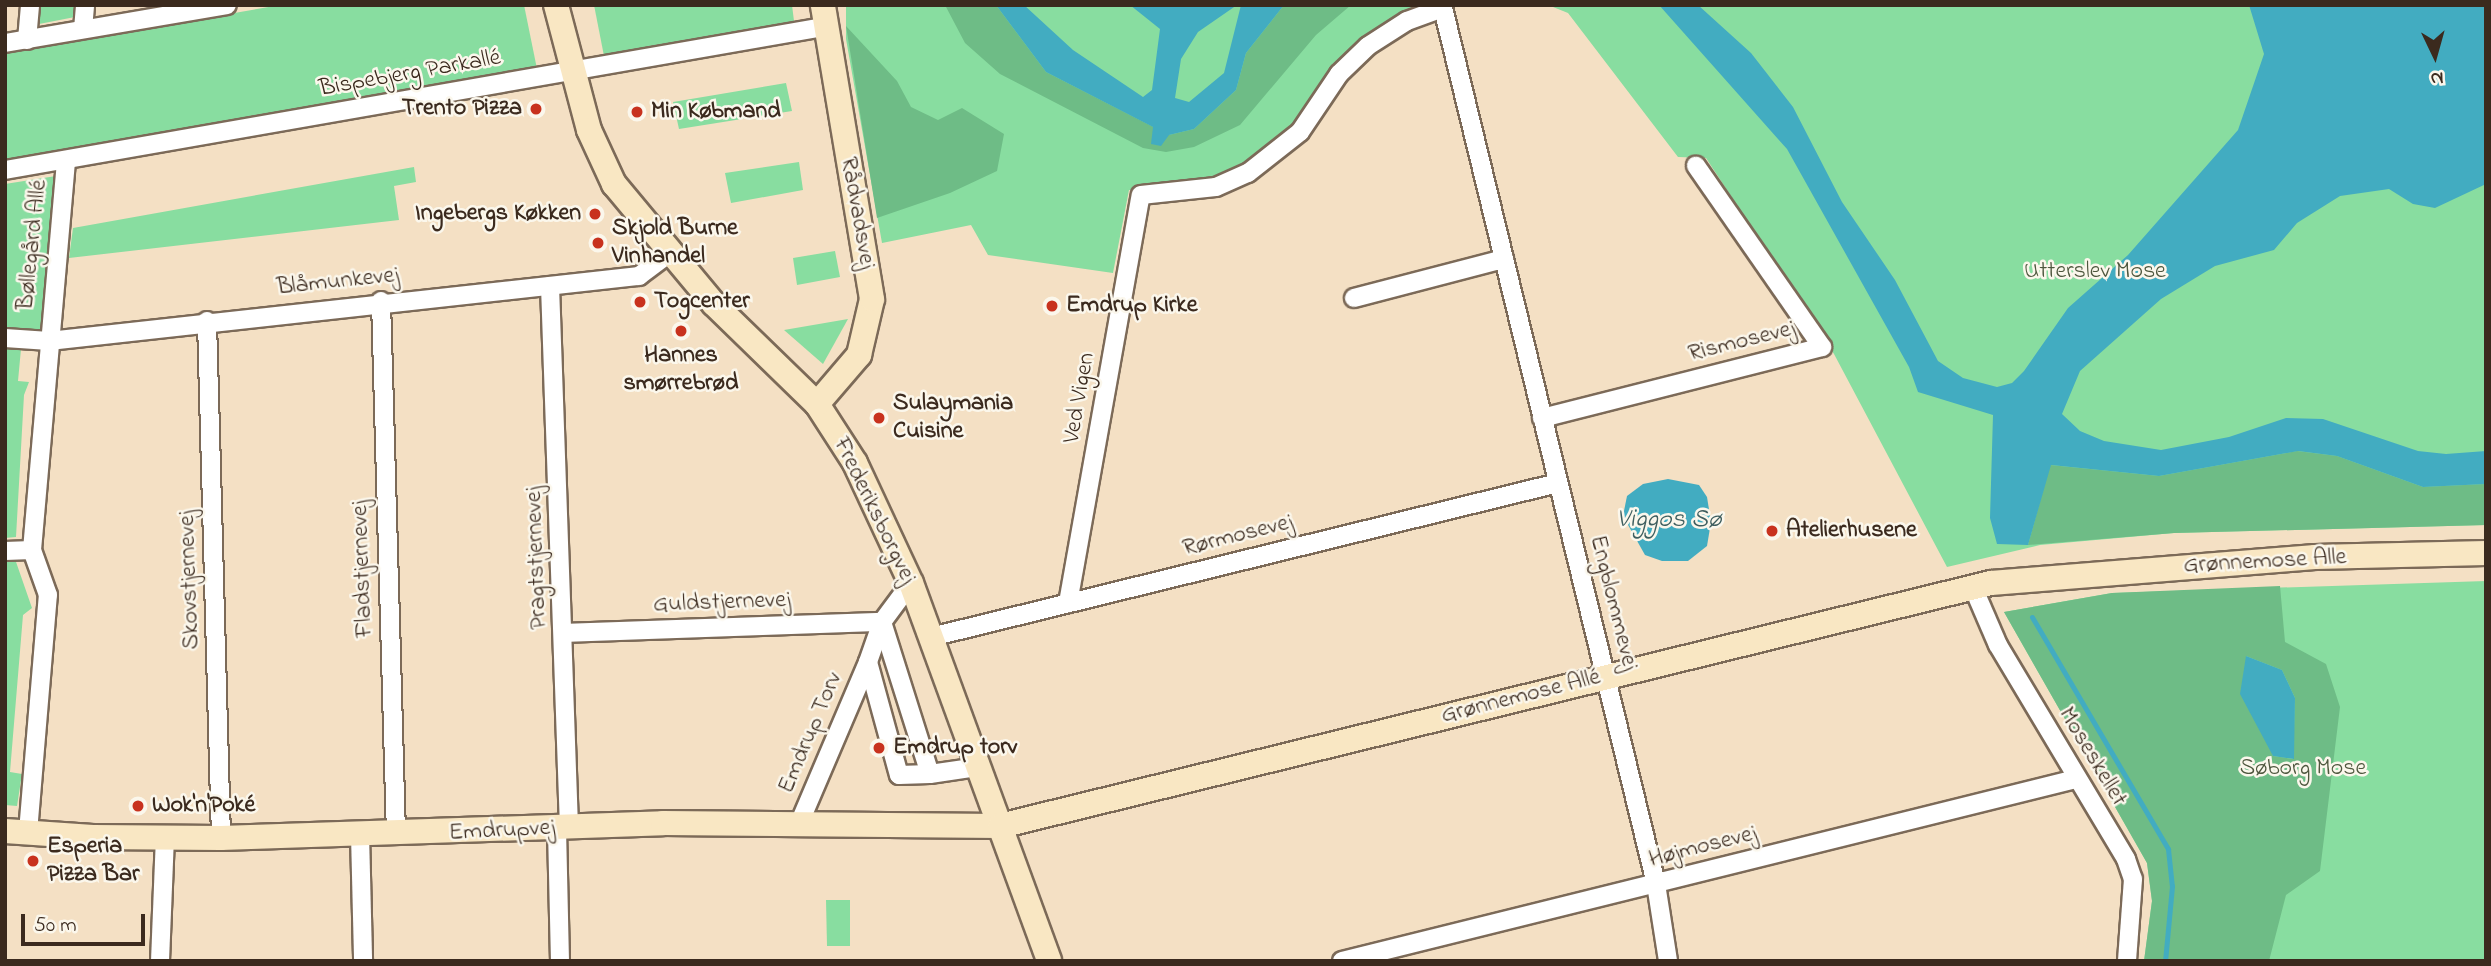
<!DOCTYPE html>
<meta charset="utf-8">
<style>
body{margin:0}
#map{position:relative;width:2491px;height:966px;overflow:hidden;background:#f4e0c4;font-family:"Indie Flower",sans-serif}
div>[style]{position:absolute}
.green>*{inset:0;background:#88dda0}
.forest>*{inset:0;background:#6ebc86}
.water>*{inset:0;background:#42acc1}
.stream>*{height:5px;margin:-2.5px;padding:0 2.5px;transform-origin:2.5px;border-radius:2.5px;background:#42acc1}
.roads{filter:drop-shadow(2px 0 #7c6a58) drop-shadow(-2px 0 #7c6a58) drop-shadow(0 2px #7c6a58) drop-shadow(0 -2px #7c6a58)}
.street>*{height:18px;margin:-9px;padding:0 9px;transform-origin:9px;border-radius:9px;background:#fff}
.secondary>*{height:24px;margin:-12px;padding:0 12px;transform-origin:12px;border-radius:12px;background:#f9e7c3}
.dots>*{width:19px;height:19px;translate:-50% -50%;box-sizing:border-box;border:4px solid #fbf7ec;border-radius:50%}
span{translate:-50% -50%;white-space:nowrap;text-align:center;line-height:1.15;-webkit-text-stroke:5px #fbf7ec;paint-order:stroke}
.street-label{font-size:24px;color:#3b2a1e}
.poi-label{font-size:24px;color:#3b2a1e;font-weight:700}
.right{translate:-100% -50%;text-align:right}
.left{translate:0 -50%;text-align:left}
.park-label{font-size:24px;color:#4e573e}
.water-label{font-size:26px;color:#3e5e5f;font-style:italic}
.frame{position:absolute;inset:0;border:7px solid #3b2a1e;pointer-events:none}
.north{position:absolute;left:2400px;top:21px;width:70px;height:70px;-webkit-text-stroke:5px #fbf7ec;paint-order:stroke;rotate:175deg;font-size:19px;font-weight:700;line-height:28px;text-align:center;color:#3b2a1e}
.north::after{content:'';display:block;margin:auto;width:24px;height:32px;background:#3b2a1e;clip-path:polygon(50% 0,100% 100%,50% 72%,0 100%)}
.scale{position:absolute;left:21px;top:914px;width:124px;height:32px;box-sizing:border-box;border:4px solid #3b2a1e;border-top:0;padding-left:9px;font-size:21px;line-height:24px;white-space:nowrap;color:#3b2a1e;-webkit-text-stroke:5px #fbf7ec;paint-order:stroke}
</style>
<div id="map">
<div class="green">
<div style="clip-path:polygon(36px 5px,76px 5px,75px 17px,34px 25px)"></div>
<div style="clip-path:polygon(280px 5px,524px 5px,537px 69px,75px 152px,5px 161px,5px 53px)"></div>
<div style="clip-path:polygon(594px 5px,792px 5px,794px 21px,604px 56px)"></div>
<div style="clip-path:polygon(846px 5px,1434px 5px,1384px 28px,1290px 132px,1255px 162px,1215px 181px,1180px 189px,1129px 190px,1113px 273px,988px 255px,971px 225px,882px 243px,846px 39px)"></div>
<div style="clip-path:polygon(1548px 5px,2486px 5px,2486px 525px,2174px 533px,2040px 545px,1947px 567px,1834px 354px,1706px 158px,1678px 157px,1568px 13px)"></div>
<div style="clip-path:polygon(786px 83px,792px 111px,679px 129px,673px 102px)"></div>
<div style="clip-path:polygon(799px 162px,803px 190px,731px 203px,725px 173px)"></div>
<div style="clip-path:polygon(414px 167px,416px 182px,394px 186px,399px 220px,69px 258px,73px 228px)"></div>
<div style="clip-path:polygon(56px 176px,41px 332px,5px 329px,5px 184px)"></div>
<div style="clip-path:polygon(835px 251px,840px 277px,797px 285px,793px 258px)"></div>
<div style="clip-path:polygon(848px 319px,823px 364px,784px 330px)"></div>
<div style="clip-path:polygon(5px 348px,21px 349px,18px 381px,29px 382px,24px 395px,16px 537px,5px 538px)"></div>
<div style="clip-path:polygon(15px 559px,32px 608px,23px 615px,10px 772px,22px 774px,17px 806px,5px 805px,5px 560px)"></div>
<div style="clip-path:polygon(2486px 581px,2486px 961px,2144px 961px,2152px 901px,2147px 863px,2004px 612px,2112px 593px)"></div>
<div style="clip-path:polygon(826px 900px,850px 900px,850px 946px,827px 946px)"></div>
</div>
<div class="forest">
<div style="clip-path:polygon(945px 5px,996px 5px,1046px 72px,1169px 135px,1194px 129px,1236px 90px,1246px 53px,1284px 5px,1351px 5px,1316px 35px,1240px 125px,1194px 147px,1166px 152px,1143px 148px,1000px 74px,965px 43px)"></div>
<div style="clip-path:polygon(846px 26px,897px 81px,911px 107px,938px 120px,962px 108px,1004px 134px,997px 171px,950px 193px,877px 218px)"></div>
<div style="clip-path:polygon(2297px 451px,2337px 456px,2423px 487px,2486px 484px,2486px 525px,2174px 533px,2028px 545px,2050px 465px,2159px 476px)"></div>
<div style="clip-path:polygon(evenodd,2280px 586px,2285px 642px,2326px 664px,2340px 707px,2320px 871px,2286px 895px,2269px 961px,2144px 961px,2152px 901px,2147px 863px,2004px 612px,2112px 593px,2280px 586px,2246px 656px,2282px 670px,2295px 698px,2293px 759px,2273px 756px,2246px 656px)"></div>
</div>
<div class="water">
<div style="clip-path:polygon(996px 5px,1024px 5px,1073px 50px,1143px 97px,1152px 90px,1160px 29px,1130px 5px,1237px 5px,1198px 32px,1181px 59px,1175px 98px,1189px 102px,1224px 73px,1241px 5px,1284px 5px,1246px 53px,1236px 90px,1194px 129px,1169px 135px,1161px 146px,1151px 144px,1153px 127px,1046px 72px)"></div>
<div style="clip-path:polygon(1659px 5px,1698px 5px,1751px 53px,1793px 107px,1842px 202px,1895px 280px,1938px 361px,1963px 378px,1997px 387px,2012px 383px,2024px 371px,2068px 308px,2128px 255px,2238px 130px,2264px 54px,2249px 5px,2486px 5px,2486px 184px,2435px 208px,2413px 204px,2389px 189px,2340px 196px,2297px 223px,2274px 250px,2215px 266px,2161px 299px,2080px 371px,2062px 414px,2080px 431px,2104px 441px,2161px 450px,2229px 437px,2286px 418px,2323px 419px,2418px 451px,2446px 454px,2486px 451px,2486px 484px,2423px 487px,2337px 456px,2298px 451px,2159px 476px,2051px 465px,2028px 545px,1997px 544px,1990px 518px,1993px 415px,1918px 392px,1909px 367px,1787px 149px)"></div>
<div style="clip-path:polygon(1668px 479px,1699px 485px,1707px 497px,1711px 522px,1707px 546px,1688px 561px,1662px 561px,1645px 555px,1623px 516px,1627px 496px,1643px 484px)"></div>
<div style="clip-path:polygon(2246px 656px,2282px 670px,2295px 698px,2294px 759px,2273px 756px,2240px 694px)"></div>
</div>
<div class="stream">
<div style="left:2032px;top:617px;width:269px;rotate:59.6deg"></div>
<div style="left:2168px;top:849px;width:37px;rotate:84deg"></div>
<div style="left:2172px;top:886px;width:75px;rotate:95.3deg"></div>
</div>
<div class="roads">
<div class="street">
<div style="left:83px;top:29px;width:24px;rotate:-85deg"></div>
<div style="left:27px;top:40px;width:35px;rotate:-85deg"></div>
<div style="left:5px;top:43px;width:225px;rotate:-9.7deg"></div>
<div style="left:5px;top:170px;width:830px;rotate:-9.92deg"></div>
<div style="left:550px;top:286px;width:542px;rotate:87.99deg"></div>
<div style="left:1354px;top:298px;width:155px;rotate:-14.6deg"></div>
<div style="left:381px;top:301px;width:534px;rotate:88.39deg"></div>
<div style="left:207px;top:321px;width:517px;rotate:88.45deg"></div>
<div style="left:5px;top:338px;width:44px;rotate:3.9deg"></div>
<div style="left:49px;top:341px;width:594px;rotate:-6.29deg"></div>
<div style="left:639px;top:276px;width:38px;rotate:-37deg"></div>
<div style="left:1542px;top:418px;width:289px;rotate:-14.2deg"></div>
<div style="left:1822px;top:347px;width:221px;rotate:-124.8deg"></div>
<div style="left:5px;top:551px;width:27px;rotate:-2deg"></div>
<div style="left:911px;top:583px;width:49px;rotate:126.6deg"></div>
<div style="left:882px;top:622px;width:42px;rotate:109.3deg"></div>
<div style="left:868px;top:662px;width:117px;rotate:74.7deg"></div>
<div style="left:899px;top:775px;width:31px;rotate:-2deg"></div>
<div style="left:1973px;top:587px;width:63px;rotate:66.7deg"></div>
<div style="left:1998px;top:645px;width:249px;rotate:59.1deg"></div>
<div style="left:2126px;top:859px;width:21px;rotate:71deg"></div>
<div style="left:2133px;top:879px;width:82px;rotate:94.2deg"></div>
<div style="left:1068px;top:603px;width:414px;rotate:-79.9deg"></div>
<div style="left:1141px;top:195px;width:75px;rotate:-6.1deg"></div>
<div style="left:1216px;top:187px;width:35px;rotate:-24deg"></div>
<div style="left:1248px;top:173px;width:66px;rotate:-38.3deg"></div>
<div style="left:1300px;top:132px;width:70px;rotate:-56.1deg"></div>
<div style="left:1339px;top:74px;width:40px;rotate:-44deg"></div>
<div style="left:1368px;top:46px;width:46px;rotate:-32.7deg"></div>
<div style="left:1407px;top:21px;width:38px;rotate:-20deg"></div>
<div style="left:1443px;top:8px;width:902px;rotate:76.33deg"></div>
<div style="left:1656px;top:884px;width:78px;rotate:81.1deg"></div>
<div style="left:882px;top:622px;width:159px;rotate:72.5deg"></div>
<div style="left:930px;top:774px;width:49px;rotate:-8.3deg"></div>
<div style="left:564px;top:633px;width:318px;rotate:-2deg"></div>
<div style="left:931px;top:637px;width:646px;rotate:-13.8deg"></div>
<div style="left:799px;top:824px;width:176px;rotate:-66.9deg"></div>
<div style="left:557px;top:829px;width:132px;rotate:88.7deg"></div>
<div style="left:28px;top:832px;width:238px;rotate:-85.2deg"></div>
<div style="left:48px;top:595px;width:48px;rotate:-109.6deg"></div>
<div style="left:32px;top:550px;width:389px;rotate:-85deg"></div>
<div style="left:360px;top:834px;width:127px;rotate:88.6deg"></div>
<div style="left:160px;top:961px;width:123px;rotate:-87.7deg"></div>
<div style="left:1342px;top:961px;width:756px;rotate:-13.93deg"></div>
</div>
<div class="secondary">
<div style="left:556px;top:5px;width:129px;rotate:75.2deg"></div>
<div style="left:589px;top:130px;width:60px;rotate:65.2deg"></div>
<div style="left:614px;top:184px;width:156px;rotate:50.2deg"></div>
<div style="left:714px;top:304px;width:144px;rotate:44.2deg"></div>
<div style="left:817px;top:404px;width:70px;rotate:57.2deg"></div>
<div style="left:855px;top:463px;width:132px;rotate:65deg"></div>
<div style="left:911px;top:583px;width:402px;rotate:69.9deg"></div>
<div style="left:817px;top:404px;width:65px;rotate:-49.4deg"></div>
<div style="left:859px;top:355px;width:57px;rotate:-76.9deg"></div>
<div style="left:872px;top:299px;width:298px;rotate:-99.5deg"></div>
<div style="left:5px;top:831px;width:88px;rotate:3.9deg"></div>
<div style="left:93px;top:837px;width:128px;rotate:0.4deg"></div>
<div style="left:221px;top:838px;width:442px;rotate:-1.9deg"></div>
<div style="left:663px;top:823px;width:337px;rotate:0.5deg"></div>
<div style="left:1000px;top:826px;width:1020px;rotate:-13.78deg"></div>
<div style="left:1991px;top:583px;width:325px;rotate:-4.6deg"></div>
<div style="left:2315px;top:557px;width:171px;rotate:-1.3deg"></div>
</div>
</div>
<div class="dots">
<div style="left:536px;top:109px;background:#c8321e"></div>
<div style="left:637px;top:112px;background:#c8321e"></div>
<div style="left:595px;top:214px;background:#c8321e"></div>
<div style="left:598px;top:243px;background:#c8321e"></div>
<div style="left:640px;top:302px;background:#c8321e"></div>
<div style="left:1052px;top:306px;background:#c8321e"></div>
<div style="left:681px;top:331px;background:#c8321e"></div>
<div style="left:879px;top:418px;background:#c8321e"></div>
<div style="left:1772px;top:531px;background:#c8321e"></div>
<div style="left:879px;top:748px;background:#c8321e"></div>
<div style="left:138px;top:806px;background:#c8321e"></div>
<div style="left:33px;top:861px;background:#c8321e"></div>
</div>
<div class="street-label">
<span style="left:410px;top:74px;rotate:-10deg">Bispebjerg Parkallé</span>
<span style="left:857px;top:213px;rotate:80deg">Rådvadsvej</span>
<span style="left:33px;top:245px;rotate:-84deg">Bøllegård Allé</span>
<span style="left:338px;top:282px;rotate:-6deg">Blåmunkevej</span>
<span style="left:1742px;top:342px;rotate:-14deg">Rismosevej</span>
<span style="left:1080px;top:398px;rotate:-80deg">Ved Vigen</span>
<span style="left:874px;top:511px;rotate:64deg">Frederiksborgvej</span>
<span style="left:1238px;top:536px;rotate:-14deg">Rørmosevej</span>
<span style="left:537px;top:558px;rotate:-92deg">Pragtstjernevej</span>
<span style="left:2265px;top:562px;rotate:-3deg">Grønnemose Alle</span>
<span style="left:363px;top:569px;rotate:-92deg">Fladstjernevej</span>
<span style="left:190px;top:580px;rotate:-92deg">Skovstjernevej</span>
<span style="left:722px;top:603px;rotate:-2deg">Guldstjernevej</span>
<span style="left:1613px;top:603px;rotate:76deg">Engblommevej</span>
<span style="left:1521px;top:697px;rotate:-14deg">Grønnemose Allé</span>
<span style="left:811px;top:733px;rotate:-67deg">Emdrup Torv</span>
<span style="left:2092px;top:757px;rotate:59deg">Moseskellet</span>
<span style="left:502px;top:831px;rotate:-3deg">Emdrupvej</span>
<span style="left:1703px;top:847px;rotate:-14deg">Højmosevej</span>
</div>
<div class="poi-label">
<span class="right" style="left:522px;top:109px">Trento Pizza</span>
<span class="left" style="left:651px;top:112px">Min Købmand</span>
<span class="right" style="left:581px;top:214px">Ingebergs Køkken</span>
<span class="left" style="left:612px;top:243px">Skjold Burne<br>Vinhandel</span>
<span class="left" style="left:654px;top:302px">Togcenter</span>
<span class="left" style="left:1066px;top:306px">Emdrup Kirke</span>
<span style="left:681px;top:370px">Hannes<br>smørrebrød</span>
<span class="left" style="left:893px;top:418px">Sulaymania<br>Cuisine</span>
<span class="left" style="left:1786px;top:531px">Atelierhusene</span>
<span class="left" style="left:893px;top:748px">Emdrup torv</span>
<span class="left" style="left:152px;top:806px">Wok'n'Poké</span>
<span class="left" style="left:47px;top:861px">Esperia<br>Pizza Bar</span>
</div>
<div class="park-label">
<span style="left:2095px;top:272px">Utterslev Mose</span>
<span style="left:2303px;top:769px">Søborg Mose</span>
</div>
<div class="water-label">
<span style="left:1669px;top:521px">Viggos Sø</span>
</div>
<div class="frame"></div>
<div class="north">N</div>
<div class="scale">50 m</div>
</div>
